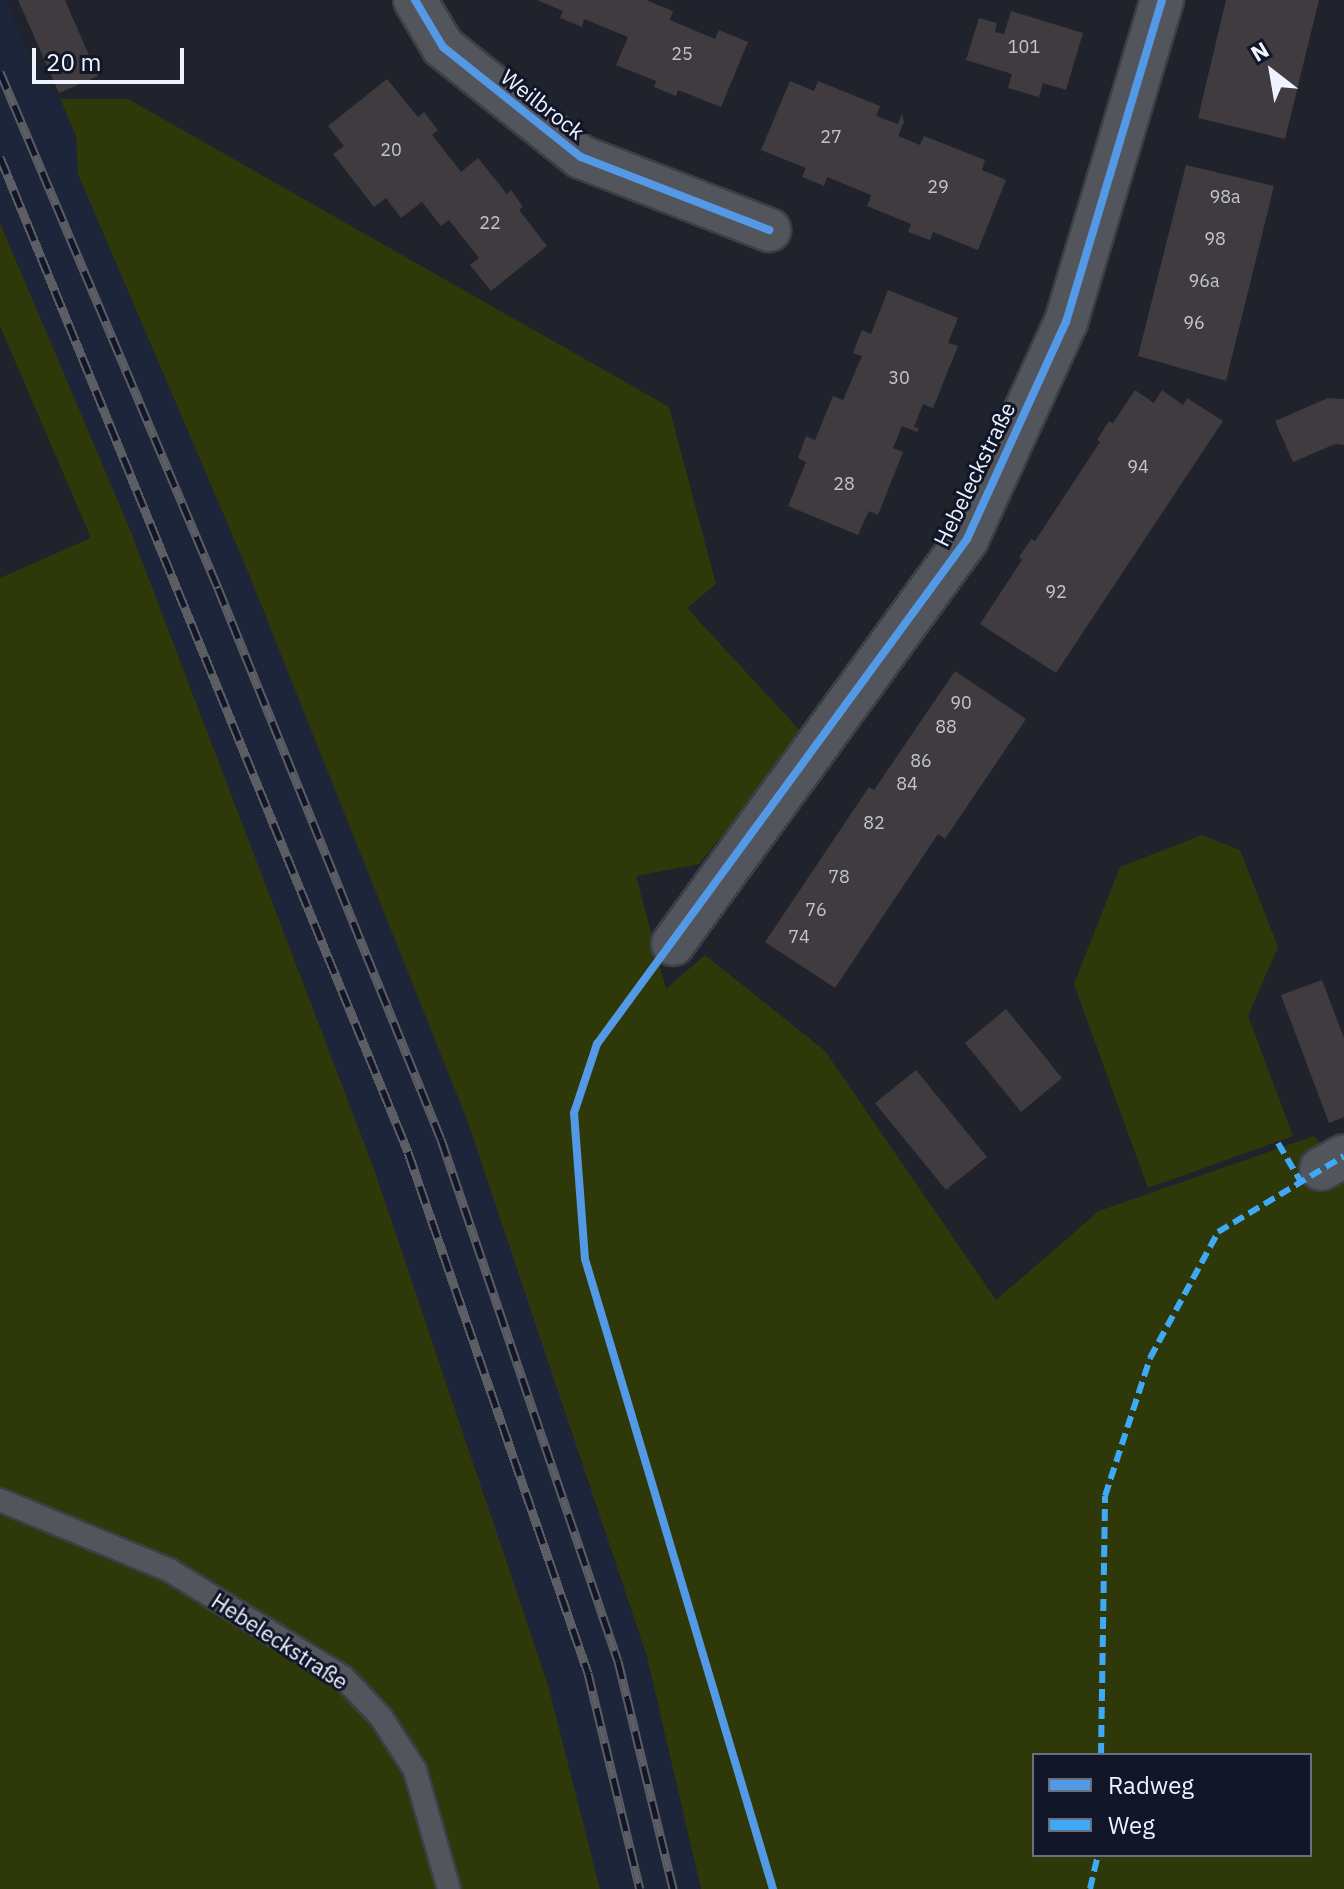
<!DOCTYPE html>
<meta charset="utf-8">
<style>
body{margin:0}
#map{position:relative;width:1344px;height:1889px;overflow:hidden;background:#20232c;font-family:"IBM Plex Sans",sans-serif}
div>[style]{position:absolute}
.built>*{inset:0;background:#1d253a}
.green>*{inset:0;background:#2f3809}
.building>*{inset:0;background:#3f3b3f}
.roads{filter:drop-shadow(2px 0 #3c3f46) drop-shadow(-2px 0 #3c3f46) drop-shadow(0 2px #3c3f46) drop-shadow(0 -2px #3c3f46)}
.lane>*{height:22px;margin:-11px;padding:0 11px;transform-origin:11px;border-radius:11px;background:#53555c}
.street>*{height:42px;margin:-21px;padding:0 21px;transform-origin:21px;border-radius:21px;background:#53555c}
.rail>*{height:9px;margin-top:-4.5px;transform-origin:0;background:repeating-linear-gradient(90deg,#111728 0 18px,#5c5e64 0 36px);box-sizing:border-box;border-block:2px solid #5c5e64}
.quiet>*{height:6px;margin-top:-3px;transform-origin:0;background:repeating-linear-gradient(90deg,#3fa9f5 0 12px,transparent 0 18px)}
.cycleway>*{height:8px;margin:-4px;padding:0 4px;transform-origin:4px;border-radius:4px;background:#5399e6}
span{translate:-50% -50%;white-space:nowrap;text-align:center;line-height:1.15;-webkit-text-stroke:6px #111728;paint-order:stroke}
.number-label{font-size:18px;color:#c2c5cf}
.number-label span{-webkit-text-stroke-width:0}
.street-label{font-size:22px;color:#eef3ff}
.legend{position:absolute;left:1032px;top:1753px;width:280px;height:104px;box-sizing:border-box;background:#111728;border:2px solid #696f7e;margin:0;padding:10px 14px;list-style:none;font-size:24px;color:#eef3ff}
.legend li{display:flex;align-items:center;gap:16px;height:40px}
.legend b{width:40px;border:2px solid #696f7e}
.north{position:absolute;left:1232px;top:32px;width:80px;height:80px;-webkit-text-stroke:6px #111728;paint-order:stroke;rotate:329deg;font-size:22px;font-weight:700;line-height:32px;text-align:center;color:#eef3ff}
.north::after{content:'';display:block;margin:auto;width:28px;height:36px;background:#eef3ff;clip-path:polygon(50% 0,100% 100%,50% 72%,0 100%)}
.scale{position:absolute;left:32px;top:48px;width:152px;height:36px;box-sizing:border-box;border:4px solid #eef3ff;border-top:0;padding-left:10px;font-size:24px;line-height:28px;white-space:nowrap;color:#eef3ff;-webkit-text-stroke:6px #111728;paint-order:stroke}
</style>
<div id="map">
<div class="built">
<div style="clip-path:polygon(0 0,6px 0,34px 68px,60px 99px,76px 136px,78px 174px,248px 572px,469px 1125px,647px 1657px,701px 1889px,600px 1889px,548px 1685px,373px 1166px,129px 527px,0 223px)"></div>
</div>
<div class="green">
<div style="clip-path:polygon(evenodd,60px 99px,128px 99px,669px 407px,716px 584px,687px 608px,804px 735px,699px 864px,636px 876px,666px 989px,705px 955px,825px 1051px,996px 1300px,1099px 1211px,1314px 1136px,1344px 1172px,1344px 1889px,701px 1889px,647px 1657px,469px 1125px,248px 572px,78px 174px,76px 136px,60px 99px,1034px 1755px,1310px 1755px,1310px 1855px,1034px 1855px,1034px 1755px)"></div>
<div style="clip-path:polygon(0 223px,129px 527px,373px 1166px,548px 1685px,600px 1889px,0 1889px,0 578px,91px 538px,0 326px)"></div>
<div style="clip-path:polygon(1202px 835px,1240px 850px,1278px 947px,1248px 1016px,1293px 1136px,1148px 1188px,1074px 984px,1120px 867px)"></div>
</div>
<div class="building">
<div style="clip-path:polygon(18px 0,65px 0,98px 76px,59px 93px)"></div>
<div style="clip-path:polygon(537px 0,646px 0,673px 11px,670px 20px,715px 39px,719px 30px,748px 42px,721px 107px,678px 90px,676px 96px,654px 87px,656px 81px,616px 65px,628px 37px,584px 19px,582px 27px,560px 18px,563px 11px)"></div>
<div style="clip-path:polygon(1226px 0,1319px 0,1285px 139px,1198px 118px)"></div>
<div style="clip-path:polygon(1011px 11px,1083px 33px,1066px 90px,1043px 83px,1039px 97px,1008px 88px,1012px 74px,966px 60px,979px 18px,997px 23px,995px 32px,1004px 34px)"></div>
<div style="clip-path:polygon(387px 79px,418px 117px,424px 112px,438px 130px,432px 135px,461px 172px,478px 158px,507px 194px,511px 190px,523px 207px,519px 210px,547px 246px,491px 291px,470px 265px,479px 258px,449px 220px,441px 226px,422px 202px,401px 218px,386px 198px,374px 207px,333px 154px,344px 146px,328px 126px)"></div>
<div style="clip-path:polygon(790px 81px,814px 91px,818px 81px,880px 106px,876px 116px,898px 124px,902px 114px,904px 122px,898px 136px,920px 145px,924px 136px,985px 160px,982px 170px,1006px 180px,978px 250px,933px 232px,930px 240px,908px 232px,911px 224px,867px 206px,871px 195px,827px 177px,824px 186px,802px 177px,806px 168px,761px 150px)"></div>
<div style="clip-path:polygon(1186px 165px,1274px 186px,1226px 381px,1138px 356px)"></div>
<div style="clip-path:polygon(888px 290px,958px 318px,948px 343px,958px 346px,933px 408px,923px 404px,914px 427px,919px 428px,917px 432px,902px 426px,893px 448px,903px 452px,878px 515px,869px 511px,858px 535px,788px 506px,806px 462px,798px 458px,806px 436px,815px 440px,833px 396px,843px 400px,862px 356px,853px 353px,862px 330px,871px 334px)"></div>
<div style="clip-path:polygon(1135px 390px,1154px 403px,1162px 390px,1183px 405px,1187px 398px,1223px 421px,1056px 673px,980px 624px,1022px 560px,1019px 557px,1031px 539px,1035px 541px,1100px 442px,1097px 440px,1109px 421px,1113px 423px)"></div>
<div style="clip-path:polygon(1328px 398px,1344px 399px,1344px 445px,1335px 444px,1293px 462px,1275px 421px)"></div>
<div style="clip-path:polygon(955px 671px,1026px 719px,945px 839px,938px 834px,835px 988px,765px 942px,869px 787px,874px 790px)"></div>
<div style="clip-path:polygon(1322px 980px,1344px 1038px,1344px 1117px,1329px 1123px,1281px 995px)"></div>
<div style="clip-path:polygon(1006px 1009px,1062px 1078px,1021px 1112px,965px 1043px)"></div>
<div style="clip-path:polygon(916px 1070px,987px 1157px,946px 1190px,875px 1103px)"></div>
</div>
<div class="roads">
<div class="lane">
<div style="left:0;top:1500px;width:183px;rotate:22.5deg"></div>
<div style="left:169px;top:1570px;width:204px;rotate:31.6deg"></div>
<div style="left:343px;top:1677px;width:55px;rotate:46.5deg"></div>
<div style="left:381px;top:1717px;width:63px;rotate:57.3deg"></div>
<div style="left:415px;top:1770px;width:124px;rotate:74.1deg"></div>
</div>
<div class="street">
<div style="left:415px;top:0;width:55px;rotate:59.2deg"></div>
<div style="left:443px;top:47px;width:176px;rotate:38.6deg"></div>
<div style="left:581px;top:157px;width:202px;rotate:21.2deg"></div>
<div style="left:673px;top:944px;width:500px;rotate:-54.02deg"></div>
<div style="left:967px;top:539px;width:239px;rotate:-65.5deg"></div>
<div style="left:1066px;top:322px;width:336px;rotate:-73.4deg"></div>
<div style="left:1321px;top:1169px;width:26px;rotate:-29deg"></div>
</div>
</div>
<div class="rail">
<div style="left:0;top:72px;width:560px;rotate:67.1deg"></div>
<div style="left:218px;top:588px;width:594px;rotate:67.97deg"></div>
<div style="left:441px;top:1139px;width:551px;rotate:71.27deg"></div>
<div style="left:618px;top:1661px;width:235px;rotate:76.4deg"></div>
<div style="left:0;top:157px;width:1075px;rotate:67.7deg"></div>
<div style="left:408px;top:1152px;width:551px;rotate:70.94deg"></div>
<div style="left:588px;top:1673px;width:222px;rotate:76.5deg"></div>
</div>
<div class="quiet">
<div style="left:1278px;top:1143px;width:45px;rotate:59.5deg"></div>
<div style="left:1101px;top:1755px;width:259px;rotate:-89.1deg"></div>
<div style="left:1105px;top:1496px;width:145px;rotate:-71.9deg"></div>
<div style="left:1150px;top:1358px;width:143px;rotate:-61.6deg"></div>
<div style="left:1218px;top:1232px;width:147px;rotate:-31.1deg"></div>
<div style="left:1090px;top:1889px;width:35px;rotate:-77deg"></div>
</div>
<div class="cycleway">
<div style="left:415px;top:0;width:55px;rotate:59.2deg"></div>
<div style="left:443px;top:47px;width:176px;rotate:38.6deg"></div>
<div style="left:581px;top:157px;width:202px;rotate:21.2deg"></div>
<div style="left:773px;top:1889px;width:657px;rotate:-106.62deg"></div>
<div style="left:585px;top:1259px;width:146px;rotate:-94.3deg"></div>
<div style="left:574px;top:1113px;width:73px;rotate:-71.6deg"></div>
<div style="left:597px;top:1044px;width:626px;rotate:-53.77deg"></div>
<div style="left:967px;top:539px;width:239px;rotate:-65.5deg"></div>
<div style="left:1066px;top:322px;width:336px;rotate:-73.4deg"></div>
</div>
<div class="number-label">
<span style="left:1024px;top:47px">101</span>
<span style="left:682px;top:54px">25</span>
<span style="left:831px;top:137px">27</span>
<span style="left:391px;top:150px">20</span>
<span style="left:938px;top:187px">29</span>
<span style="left:1225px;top:197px">98a</span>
<span style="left:490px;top:223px">22</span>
<span style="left:1215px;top:239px">98</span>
<span style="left:1204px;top:281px">96a</span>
<span style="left:1194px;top:323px">96</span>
<span style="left:899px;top:378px">30</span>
<span style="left:1138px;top:467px">94</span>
<span style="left:844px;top:484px">28</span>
<span style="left:1056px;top:592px">92</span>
<span style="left:961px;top:703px">90</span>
<span style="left:946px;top:727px">88</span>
<span style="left:921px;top:761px">86</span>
<span style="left:907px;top:784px">84</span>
<span style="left:874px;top:823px">82</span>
<span style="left:839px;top:877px">78</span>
<span style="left:816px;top:910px">76</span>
<span style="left:799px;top:937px">74</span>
</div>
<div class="street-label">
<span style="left:543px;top:104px;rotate:38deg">Weilbrock</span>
<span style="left:974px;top:474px;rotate:-64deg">Hebeleckstraße</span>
<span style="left:280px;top:1641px;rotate:33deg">Hebeleckstraße</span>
</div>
<ul class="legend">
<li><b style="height:10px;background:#5399e6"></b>Radweg</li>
<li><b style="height:10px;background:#3fa9f5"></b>Weg</li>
</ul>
<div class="north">N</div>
<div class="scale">20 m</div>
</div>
